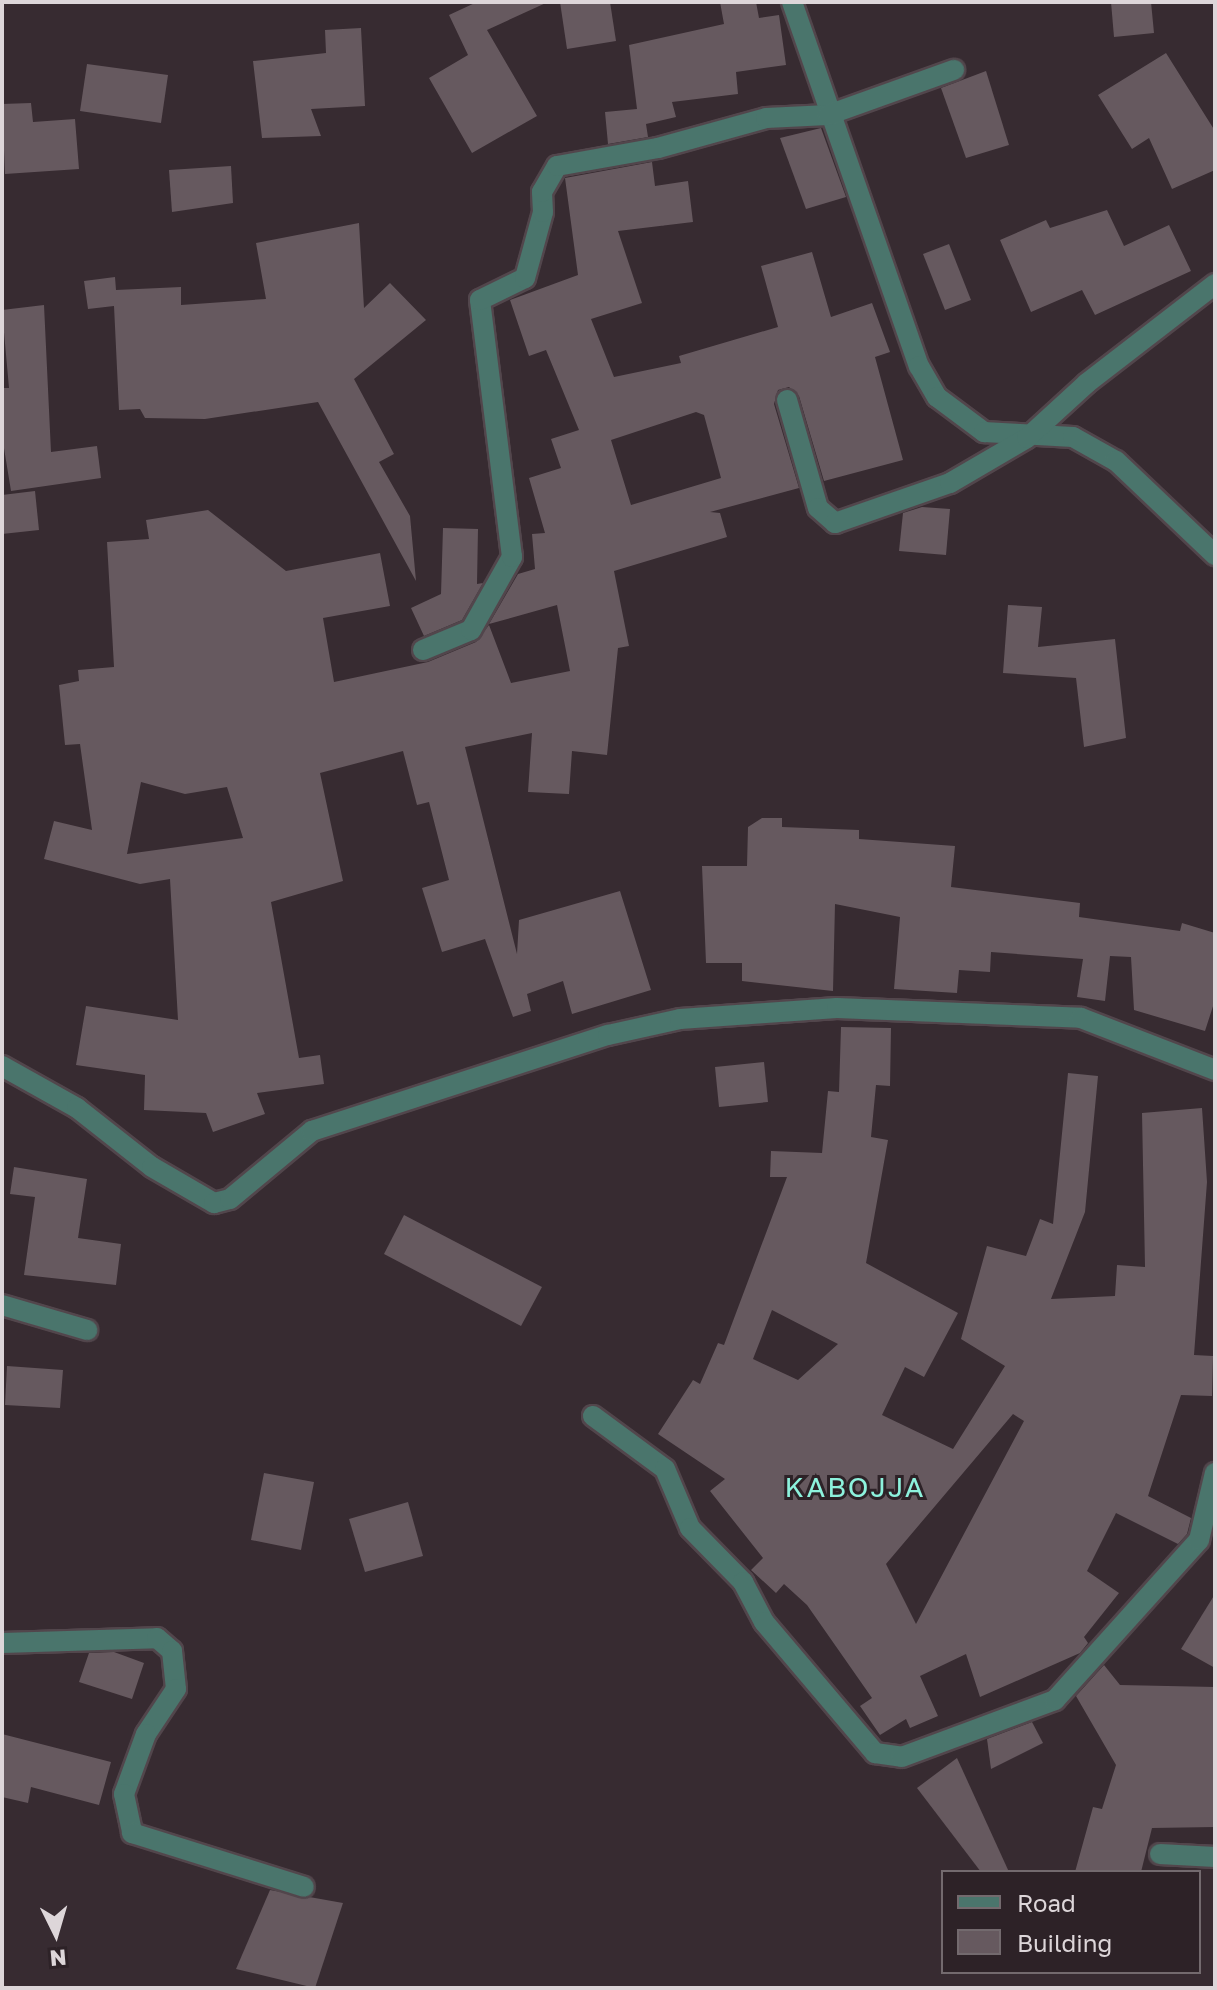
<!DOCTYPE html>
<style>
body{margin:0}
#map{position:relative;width:1217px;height:1990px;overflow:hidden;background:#372b31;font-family:"Golos Text",sans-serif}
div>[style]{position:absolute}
.building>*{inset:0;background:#66595f}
.roads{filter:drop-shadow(2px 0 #52464c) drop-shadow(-2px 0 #52464c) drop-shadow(0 2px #52464c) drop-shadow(0 -2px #52464c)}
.minor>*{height:20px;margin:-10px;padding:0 10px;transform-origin:10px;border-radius:10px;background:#4a756c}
span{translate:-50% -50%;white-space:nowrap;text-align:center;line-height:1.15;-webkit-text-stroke:6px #2d2227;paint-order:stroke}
.quarter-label{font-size:28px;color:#8df2dd;letter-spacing:2px}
.frame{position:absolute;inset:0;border:4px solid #ddd6d9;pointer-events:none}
.legend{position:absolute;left:941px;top:1870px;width:260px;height:104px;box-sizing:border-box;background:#2d2227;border:2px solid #736a6e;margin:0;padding:10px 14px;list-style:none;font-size:24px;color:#ddd6d9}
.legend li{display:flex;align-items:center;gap:16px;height:40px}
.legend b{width:40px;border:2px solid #736a6e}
.north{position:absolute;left:16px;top:1894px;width:80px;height:80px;-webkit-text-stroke:6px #2d2227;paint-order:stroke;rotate:175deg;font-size:22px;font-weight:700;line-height:32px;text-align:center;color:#ddd6d9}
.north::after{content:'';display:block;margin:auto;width:28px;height:36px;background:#ddd6d9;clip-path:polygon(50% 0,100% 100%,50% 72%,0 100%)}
</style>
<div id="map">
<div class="building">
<div style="clip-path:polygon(477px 2px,548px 2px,487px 30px,537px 116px,472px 153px,429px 78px,468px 55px,449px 15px)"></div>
<div style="clip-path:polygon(560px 2px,610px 2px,616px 41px,567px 49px)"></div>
<div style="clip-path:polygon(720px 2px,756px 2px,759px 18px,779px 15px,786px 65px,736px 72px,738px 94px,672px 102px,676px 117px,646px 124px,648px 137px,608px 144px,605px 112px,637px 109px,629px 45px,724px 24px)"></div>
<div style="clip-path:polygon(1111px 2px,1151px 2px,1154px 33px,1114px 37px)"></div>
<div style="clip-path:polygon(361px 28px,365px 106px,311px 109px,321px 136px,262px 138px,253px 61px,326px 53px,325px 30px)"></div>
<div style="clip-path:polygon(1166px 53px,1215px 131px,1215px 170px,1172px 189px,1149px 138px,1132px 149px,1098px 95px)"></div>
<div style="clip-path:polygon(87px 64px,168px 75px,161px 123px,80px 111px)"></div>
<div style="clip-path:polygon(986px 71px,1009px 145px,966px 158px,941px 88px)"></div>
<div style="clip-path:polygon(31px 103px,33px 122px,75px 119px,79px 169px,5px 174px,2px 104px)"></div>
<div style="clip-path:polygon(821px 128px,846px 197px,806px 209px,780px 138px)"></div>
<div style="clip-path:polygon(evenodd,652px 162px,655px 186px,688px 181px,693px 222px,618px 231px,642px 303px,591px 319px,614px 377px,681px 363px,679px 356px,778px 327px,761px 266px,812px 252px,831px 317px,872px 303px,890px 352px,875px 357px,903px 460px,824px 481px,799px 396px,789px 387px,778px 390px,774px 404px,799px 488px,710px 512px,720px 513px,727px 537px,614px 571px,629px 646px,618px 648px,607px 755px,572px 751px,569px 794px,528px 792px,532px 733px,465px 747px,517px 954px,519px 920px,620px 891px,651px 990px,572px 1014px,563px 981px,527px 994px,531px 1011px,513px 1017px,485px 939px,442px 952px,422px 888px,449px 880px,429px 802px,417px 805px,403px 751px,320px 773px,343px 881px,271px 902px,299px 1058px,320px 1055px,324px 1084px,257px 1093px,265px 1114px,213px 1132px,206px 1113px,144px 1110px,145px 1075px,76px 1065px,86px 1006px,178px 1020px,170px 879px,140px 884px,44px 859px,54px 821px,92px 830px,80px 744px,65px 745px,59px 685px,79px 681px,78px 670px,114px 667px,107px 542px,149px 539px,146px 520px,208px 510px,286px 571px,380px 553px,390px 606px,323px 618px,334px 682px,428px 662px,476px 642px,489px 625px,511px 683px,570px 671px,557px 605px,489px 624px,518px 574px,535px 569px,532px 534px,545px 533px,529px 478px,561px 468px,551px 439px,579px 430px,546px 350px,529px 356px,510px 300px,578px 275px,565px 178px,652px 162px,696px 412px,704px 415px,721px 478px,631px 505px,611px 440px,696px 412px,652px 162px,141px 782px,185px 794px,227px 787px,243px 838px,127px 854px,141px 782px)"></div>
<div style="clip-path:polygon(231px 166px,233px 203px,172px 212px,169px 170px)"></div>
<div style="clip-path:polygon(1107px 210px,1124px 246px,1169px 225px,1191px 271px,1095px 315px,1082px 290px,1031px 312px,1000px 240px,1046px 220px,1050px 228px)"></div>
<div style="clip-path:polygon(359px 223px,364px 308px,390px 283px,426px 320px,354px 379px,394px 454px,379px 462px,410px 516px,416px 581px,318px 402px,205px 419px,145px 418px,140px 409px,119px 410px,114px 306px,88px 309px,84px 281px,115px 277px,116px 290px,181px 287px,181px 305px,266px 299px,256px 243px)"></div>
<div style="clip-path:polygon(949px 244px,971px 300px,945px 310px,923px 254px)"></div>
<div style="clip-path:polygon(44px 305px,51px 452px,97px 446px,101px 478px,11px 491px,2px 436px,2px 388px,9px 388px,2px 310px)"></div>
<div style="clip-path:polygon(35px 491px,39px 530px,2px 534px,2px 495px)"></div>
<div style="clip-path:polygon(922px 507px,950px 509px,946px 555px,899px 551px,903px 513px)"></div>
<div style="clip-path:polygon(443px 528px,478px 529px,477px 584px,483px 583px,462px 620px,424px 636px,411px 608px,441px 594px)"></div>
<div style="clip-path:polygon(1008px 605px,1042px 607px,1038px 647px,1115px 639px,1126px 738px,1084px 747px,1076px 678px,1003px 673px)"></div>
<div style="clip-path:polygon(762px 818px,782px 818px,782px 827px,859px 830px,859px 839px,955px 846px,951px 887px,1080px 903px,1079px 917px,1180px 931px,1182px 923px,1215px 933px,1215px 1000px,1205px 1031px,1134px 1010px,1131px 957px,1110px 956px,1105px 1001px,1077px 997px,1083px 959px,991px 952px,990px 972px,959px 970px,957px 993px,894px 989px,900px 917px,835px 904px,833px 991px,742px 981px,742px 963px,706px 963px,702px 866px,747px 866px,748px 827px)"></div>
<div style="clip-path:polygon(evenodd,841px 1027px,891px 1028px,890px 1086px,876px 1085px,871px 1137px,888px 1140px,866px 1263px,958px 1313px,924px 1377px,905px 1367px,882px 1415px,953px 1449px,1005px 1366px,961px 1339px,987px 1246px,1026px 1256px,1040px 1219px,1053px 1224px,1068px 1073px,1098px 1076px,1085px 1212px,1051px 1299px,1115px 1296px,1117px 1265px,1145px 1267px,1142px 1113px,1202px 1108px,1207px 1182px,1194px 1355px,1213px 1356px,1212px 1396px,1181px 1395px,1148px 1496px,1191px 1518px,1187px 1534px,1178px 1544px,1116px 1513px,1087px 1571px,1119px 1593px,1084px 1637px,1088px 1643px,1080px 1653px,980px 1697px,966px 1654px,920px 1676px,938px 1716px,910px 1728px,906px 1719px,880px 1735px,860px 1706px,872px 1698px,807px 1605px,784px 1584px,776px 1593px,751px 1570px,763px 1558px,710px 1491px,725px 1479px,658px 1434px,693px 1380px,700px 1384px,718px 1343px,724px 1345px,787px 1177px,770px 1177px,771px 1151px,822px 1153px,828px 1091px,839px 1092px,841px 1027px,772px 1310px,838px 1344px,798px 1380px,753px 1359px,772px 1310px,841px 1027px,1013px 1414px,1024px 1421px,916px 1624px,886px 1564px,1013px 1414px)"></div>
<div style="clip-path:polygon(764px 1062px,768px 1102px,719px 1107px,715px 1067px)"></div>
<div style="clip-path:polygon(14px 1167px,87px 1179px,78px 1238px,121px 1244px,116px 1285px,24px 1275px,35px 1197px,10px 1194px)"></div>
<div style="clip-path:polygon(404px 1215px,542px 1287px,521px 1326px,384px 1254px)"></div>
<div style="clip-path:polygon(7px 1366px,63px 1370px,60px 1408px,5px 1405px)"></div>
<div style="clip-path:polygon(264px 1473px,314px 1482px,301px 1550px,251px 1540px)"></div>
<div style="clip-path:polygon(408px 1502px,423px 1556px,365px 1572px,349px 1519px)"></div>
<div style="clip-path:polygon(1215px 1594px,1215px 1668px,1181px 1649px)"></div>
<div style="clip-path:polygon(114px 1652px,144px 1663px,132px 1699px,79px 1682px,89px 1653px)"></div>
<div style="clip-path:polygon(1104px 1665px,1120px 1685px,1215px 1687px,1215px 1827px,1152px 1828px,1141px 1872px,1075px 1872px,1093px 1807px,1102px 1809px,1116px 1765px,1076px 1696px)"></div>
<div style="clip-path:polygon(1032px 1722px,1043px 1743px,991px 1769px,987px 1739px)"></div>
<div style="clip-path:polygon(2px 1734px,111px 1762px,99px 1805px,31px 1787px,28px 1803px,2px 1797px)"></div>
<div style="clip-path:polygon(957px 1758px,1009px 1872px,981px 1872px,917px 1788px)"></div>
<div style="clip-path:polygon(270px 1890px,343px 1903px,315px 1988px,236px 1969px)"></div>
</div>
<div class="roads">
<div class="minor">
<div style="left:792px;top:2px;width:386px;rotate:70.8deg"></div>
<div style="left:919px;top:366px;width:36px;rotate:60deg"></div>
<div style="left:937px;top:397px;width:59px;rotate:36.7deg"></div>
<div style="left:984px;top:432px;width:89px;rotate:3.2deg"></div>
<div style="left:1073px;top:437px;width:49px;rotate:29.2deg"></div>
<div style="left:1116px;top:461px;width:137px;rotate:43.5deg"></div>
<div style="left:787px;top:400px;width:112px;rotate:74deg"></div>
<div style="left:818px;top:508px;width:23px;rotate:41deg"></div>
<div style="left:835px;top:523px;width:122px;rotate:-19.2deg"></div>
<div style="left:950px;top:483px;width:89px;rotate:-30.3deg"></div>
<div style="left:1027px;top:438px;width:81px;rotate:-42.5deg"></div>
<div style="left:1087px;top:383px;width:162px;rotate:-37.7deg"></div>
<div style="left:423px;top:650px;width:52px;rotate:-22.6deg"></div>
<div style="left:471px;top:630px;width:84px;rotate:-60.7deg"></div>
<div style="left:512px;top:557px;width:259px;rotate:-97.1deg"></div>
<div style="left:480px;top:300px;width:50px;rotate:-26.1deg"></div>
<div style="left:525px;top:278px;width:68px;rotate:-74.7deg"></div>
<div style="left:543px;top:212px;width:20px;rotate:-93deg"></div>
<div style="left:542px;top:192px;width:30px;rotate:-60deg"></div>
<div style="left:557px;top:166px;width:103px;rotate:-10.1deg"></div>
<div style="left:658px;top:148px;width:112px;rotate:-15.5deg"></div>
<div style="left:766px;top:118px;width:62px;rotate:-2.8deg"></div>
<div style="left:828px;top:115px;width:134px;rotate:-19.7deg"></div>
<div style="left:2px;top:1066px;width:86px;rotate:29.2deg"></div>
<div style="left:77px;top:1108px;width:95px;rotate:38.2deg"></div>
<div style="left:152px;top:1167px;width:72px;rotate:30.1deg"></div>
<div style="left:214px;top:1203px;width:16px;rotate:-14deg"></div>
<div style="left:230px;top:1199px;width:107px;rotate:-39.7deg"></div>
<div style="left:312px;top:1131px;width:311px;rotate:-18deg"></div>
<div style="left:608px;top:1035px;width:74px;rotate:-12.5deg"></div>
<div style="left:680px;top:1019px;width:157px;rotate:-4deg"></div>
<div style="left:837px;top:1008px;width:244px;rotate:2.3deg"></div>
<div style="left:1081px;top:1018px;width:144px;rotate:21.2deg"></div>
<div style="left:2px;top:1305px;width:89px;rotate:16.4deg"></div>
<div style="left:593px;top:1416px;width:89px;rotate:36.4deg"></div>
<div style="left:665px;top:1469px;width:64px;rotate:67deg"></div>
<div style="left:690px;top:1528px;width:76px;rotate:45.5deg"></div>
<div style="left:743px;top:1582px;width:45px;rotate:62.3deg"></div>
<div style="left:764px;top:1622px;width:172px;rotate:49.7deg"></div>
<div style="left:875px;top:1753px;width:27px;rotate:8deg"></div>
<div style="left:902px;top:1757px;width:163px;rotate:-20.4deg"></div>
<div style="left:1055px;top:1700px;width:215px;rotate:-48deg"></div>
<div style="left:1199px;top:1540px;width:69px;rotate:-76.6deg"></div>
<div style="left:2px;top:1643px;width:155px;rotate:-1.8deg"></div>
<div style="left:157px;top:1638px;width:20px;rotate:41deg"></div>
<div style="left:172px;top:1651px;width:38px;rotate:84deg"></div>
<div style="left:176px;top:1689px;width:54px;rotate:123.7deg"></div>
<div style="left:146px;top:1734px;width:64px;rotate:110.1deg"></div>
<div style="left:124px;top:1794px;width:40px;rotate:78deg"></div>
<div style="left:132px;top:1833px;width:180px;rotate:17.4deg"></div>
<div style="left:1160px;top:1854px;width:55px;rotate:3.1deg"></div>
</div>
</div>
<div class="quarter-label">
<span style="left:855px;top:1487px">KABOJJA</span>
</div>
<div class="frame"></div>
<ul class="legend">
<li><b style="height:10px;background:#4a756c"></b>Road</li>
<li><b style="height:22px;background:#66595f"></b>Building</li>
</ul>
<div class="north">N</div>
</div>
